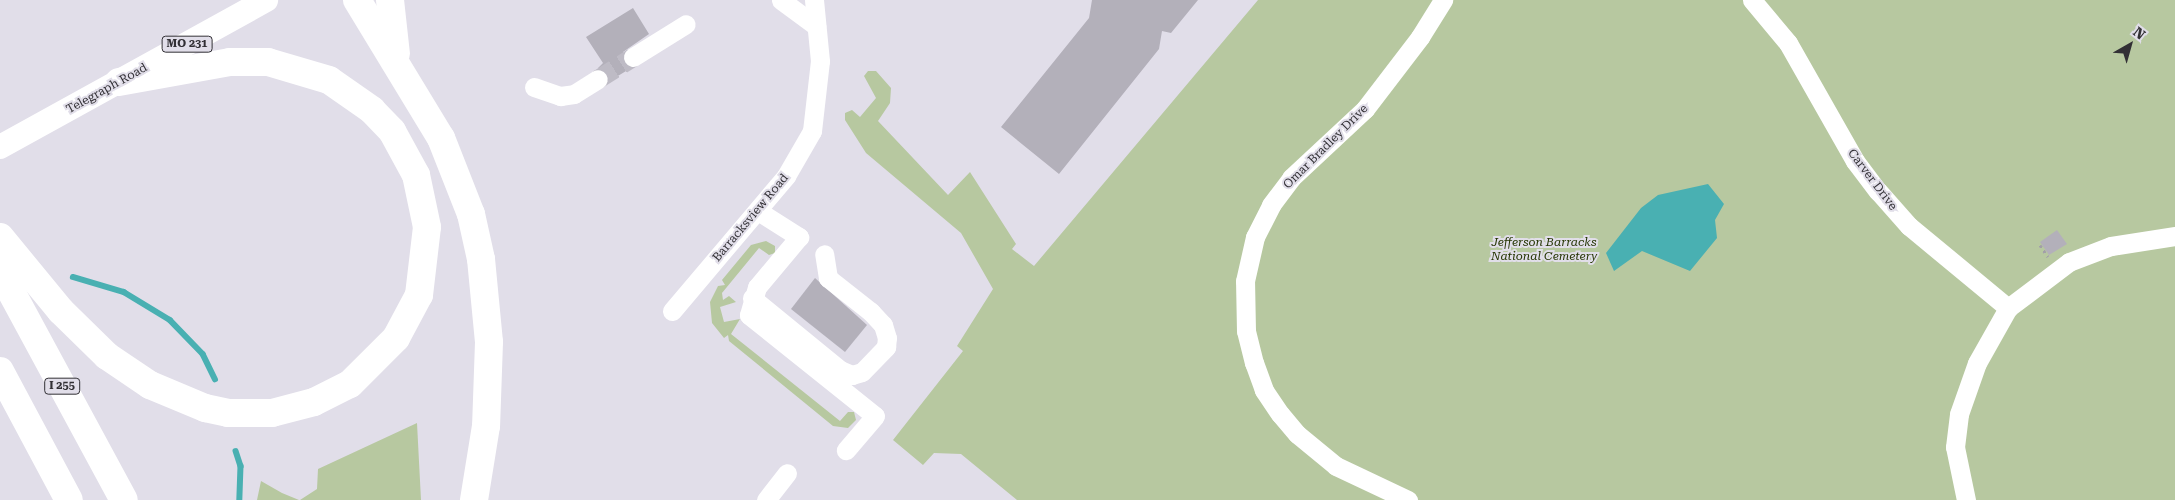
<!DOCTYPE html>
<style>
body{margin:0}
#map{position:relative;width:2175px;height:500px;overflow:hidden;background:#e1dee9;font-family:"Roboto Serif",serif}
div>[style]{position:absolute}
.green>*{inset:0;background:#b7c8a0}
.water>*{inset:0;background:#49b0b2}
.stream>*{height:5.5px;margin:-2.75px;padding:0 2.75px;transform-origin:2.75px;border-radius:2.75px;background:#49b0b2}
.building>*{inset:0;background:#b3b0ba}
.minor-tunnel>*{height:19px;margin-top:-9.5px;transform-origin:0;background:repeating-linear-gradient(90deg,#bebbc5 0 19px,transparent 0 28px)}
.path>*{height:3px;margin-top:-1.5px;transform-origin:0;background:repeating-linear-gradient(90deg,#a29fa8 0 2.5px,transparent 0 6.5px)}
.minor>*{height:19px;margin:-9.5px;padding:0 9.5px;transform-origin:9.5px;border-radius:9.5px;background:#fff}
.major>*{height:24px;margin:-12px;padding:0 12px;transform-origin:12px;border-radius:12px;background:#fff}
.highway>*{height:28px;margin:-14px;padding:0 14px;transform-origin:14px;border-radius:14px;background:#fff}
span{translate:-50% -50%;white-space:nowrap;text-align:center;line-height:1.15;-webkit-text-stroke:4px #e1dee9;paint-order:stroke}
.shield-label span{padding:1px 4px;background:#e1dee9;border:1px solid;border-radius:4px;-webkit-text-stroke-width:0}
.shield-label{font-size:11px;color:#323035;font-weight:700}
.street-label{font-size:12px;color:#323035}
.park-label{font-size:12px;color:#243402;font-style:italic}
.north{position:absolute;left:2105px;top:20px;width:50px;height:50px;-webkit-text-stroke:4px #e1dee9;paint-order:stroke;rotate:38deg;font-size:14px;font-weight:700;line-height:20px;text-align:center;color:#323035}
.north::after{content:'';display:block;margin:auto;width:18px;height:22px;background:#323035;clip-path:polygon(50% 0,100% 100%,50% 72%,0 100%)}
</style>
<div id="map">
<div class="green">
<div style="clip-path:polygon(1258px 0,2175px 0,2175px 500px,1017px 500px,961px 454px,934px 453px,923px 465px,893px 440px,963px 351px,957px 346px,993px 289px,961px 233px,866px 153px,845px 120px,845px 113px,852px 110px,860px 117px,876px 98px,864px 76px,868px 71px,876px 71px,891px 88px,890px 103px,878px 121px,948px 195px,970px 172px,1016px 244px,1012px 249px,1034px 266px)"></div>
<div style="clip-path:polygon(766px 241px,775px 246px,775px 253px,769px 255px,759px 248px,722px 293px,723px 300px,729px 296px,736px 302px,720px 307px,724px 322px,740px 319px,731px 334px,840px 421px,848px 412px,854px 412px,856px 420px,848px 428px,833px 426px,729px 341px,728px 335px,724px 338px,712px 323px,710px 302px,718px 286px,725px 285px,722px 280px,751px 245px)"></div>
<div style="clip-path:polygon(417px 423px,421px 500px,300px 500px,317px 489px,318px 469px)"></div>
<div style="clip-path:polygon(261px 481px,282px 493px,299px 500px,257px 500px)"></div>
</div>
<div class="water">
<div style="clip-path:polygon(1708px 184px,1724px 204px,1715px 220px,1717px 238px,1690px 271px,1642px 251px,1614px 271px,1606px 253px,1641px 208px,1658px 195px)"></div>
</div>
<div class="stream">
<div style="left:73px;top:277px;width:53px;rotate:16.4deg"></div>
<div style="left:124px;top:292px;width:54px;rotate:31.3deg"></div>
<div style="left:170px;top:320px;width:47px;rotate:45.9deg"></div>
<div style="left:203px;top:354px;width:28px;rotate:64deg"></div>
<div style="left:236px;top:451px;width:16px;rotate:72deg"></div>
<div style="left:241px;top:466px;width:34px;rotate:92deg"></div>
</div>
<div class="building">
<div style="clip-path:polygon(1092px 0,1198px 0,1171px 33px,1162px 31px,1159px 49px,1059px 174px,1001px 127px,1089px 18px)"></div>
<div style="clip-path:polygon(633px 8px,649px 34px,623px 52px,623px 62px,631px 68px,608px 82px,608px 73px,598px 68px,603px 63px,586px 37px)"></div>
<div style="clip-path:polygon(2057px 230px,2067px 244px,2049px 255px,2040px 242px)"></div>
<div style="clip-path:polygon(815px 278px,867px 325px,845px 352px,791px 309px)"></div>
</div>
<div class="minor-tunnel">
<div style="left:598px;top:79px;width:41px;rotate:-32.2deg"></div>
</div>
<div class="path">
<div style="left:2040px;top:245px;width:14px;rotate:56deg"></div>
</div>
<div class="minor">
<div style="left:781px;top:0;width:44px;rotate:36.6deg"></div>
<div style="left:1752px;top:0;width:56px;rotate:50.1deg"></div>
<div style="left:1788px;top:43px;width:136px;rotate:60.4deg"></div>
<div style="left:1855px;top:161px;width:38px;rotate:53deg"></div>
<div style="left:1878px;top:191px;width:47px;rotate:48.5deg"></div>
<div style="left:1909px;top:226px;width:129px;rotate:39.6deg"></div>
<div style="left:633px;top:57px;width:62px;rotate:-31.9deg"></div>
<div style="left:534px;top:87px;width:28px;rotate:19deg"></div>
<div style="left:560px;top:96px;width:14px;rotate:-8deg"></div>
<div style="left:574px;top:94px;width:28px;rotate:-32deg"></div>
<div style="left:758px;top:211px;width:49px;rotate:32.4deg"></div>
<div style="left:799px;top:237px;width:65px;rotate:130deg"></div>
<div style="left:757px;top:287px;width:29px;rotate:106deg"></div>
<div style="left:749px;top:315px;width:161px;rotate:38.7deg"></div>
<div style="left:875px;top:416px;width:45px;rotate:130.5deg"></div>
<div style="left:752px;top:298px;width:114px;rotate:39.3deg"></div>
<div style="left:840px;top:370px;width:13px;rotate:23deg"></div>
<div style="left:852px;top:375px;width:10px;rotate:-17deg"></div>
<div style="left:862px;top:372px;width:35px;rotate:-46deg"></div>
<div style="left:886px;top:347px;width:9px;rotate:-84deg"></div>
<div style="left:887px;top:338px;width:14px;rotate:-107deg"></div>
<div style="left:883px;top:325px;width:18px;rotate:-133deg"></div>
<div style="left:871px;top:312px;width:55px;rotate:-141.7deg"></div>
<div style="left:828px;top:278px;width:24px;rotate:-99deg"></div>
<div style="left:672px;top:311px;width:177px;rotate:-49.8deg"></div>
<div style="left:786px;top:176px;width:52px;rotate:-60deg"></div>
<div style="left:812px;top:131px;width:70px;rotate:-83.5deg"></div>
<div style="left:820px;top:61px;width:61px;rotate:-95.6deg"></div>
<div style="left:766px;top:500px;width:34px;rotate:-52deg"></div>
<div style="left:1408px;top:500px;width:80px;rotate:-154.7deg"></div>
<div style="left:1336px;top:466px;width:50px;rotate:-140.6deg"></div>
<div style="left:1297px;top:434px;width:26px;rotate:-130deg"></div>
<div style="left:1280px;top:414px;width:29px;rotate:-124deg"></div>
<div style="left:1264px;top:390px;width:29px;rotate:-110deg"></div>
<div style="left:1254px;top:363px;width:33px;rotate:-104deg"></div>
<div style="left:1246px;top:331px;width:50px;rotate:-91.1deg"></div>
<div style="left:1245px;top:281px;width:45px;rotate:-77.2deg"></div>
<div style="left:1255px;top:237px;width:36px;rotate:-63deg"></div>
<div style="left:1271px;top:205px;width:34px;rotate:-53deg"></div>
<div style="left:1291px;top:178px;width:101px;rotate:-43deg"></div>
<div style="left:1365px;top:109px;width:91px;rotate:-52.6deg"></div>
<div style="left:1420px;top:37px;width:44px;rotate:-58.1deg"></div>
<div style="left:1966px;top:500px;width:54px;rotate:-101.7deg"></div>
<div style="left:1955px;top:447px;width:33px;rotate:-83deg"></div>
<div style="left:1959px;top:414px;width:54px;rotate:-70.6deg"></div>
<div style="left:1977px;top:363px;width:63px;rotate:-60.6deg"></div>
<div style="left:2008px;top:308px;width:76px;rotate:-37deg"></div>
<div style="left:2069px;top:262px;width:45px;rotate:-20.9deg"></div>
<div style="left:2111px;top:246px;width:65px;rotate:-8.9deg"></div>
</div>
<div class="major">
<div style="left:0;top:147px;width:304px;rotate:-28.9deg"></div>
</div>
<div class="highway">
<div style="left:357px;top:0;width:162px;rotate:58.7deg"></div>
<div style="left:441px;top:138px;width:82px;rotate:68.5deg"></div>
<div style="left:471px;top:214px;width:46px;rotate:77.5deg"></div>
<div style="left:481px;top:259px;width:83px;rotate:84.5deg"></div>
<div style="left:489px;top:342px;width:84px;rotate:92deg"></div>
<div style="left:486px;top:426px;width:75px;rotate:99.2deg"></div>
<div style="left:390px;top:0;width:54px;rotate:83.7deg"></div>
<div style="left:0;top:237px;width:96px;rotate:50.5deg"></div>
<div style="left:61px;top:311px;width:64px;rotate:44.4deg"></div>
<div style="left:107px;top:356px;width:52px;rotate:34deg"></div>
<div style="left:150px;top:385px;width:60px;rotate:22.7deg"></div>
<div style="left:205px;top:408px;width:24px;rotate:12deg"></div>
<div style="left:228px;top:413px;width:44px"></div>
<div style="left:272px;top:413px;width:43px;rotate:-14.7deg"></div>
<div style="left:314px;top:402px;width:40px;rotate:-26.6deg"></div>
<div style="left:350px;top:384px;width:65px;rotate:-45deg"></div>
<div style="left:396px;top:338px;width:49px;rotate:-61.9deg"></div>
<div style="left:419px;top:295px;width:68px;rotate:-83.3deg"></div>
<div style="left:427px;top:227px;width:53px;rotate:-101.9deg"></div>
<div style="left:416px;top:175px;width:50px;rotate:-118.6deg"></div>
<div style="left:392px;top:131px;width:29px;rotate:-134deg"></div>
<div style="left:372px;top:110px;width:52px;rotate:-145.1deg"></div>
<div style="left:329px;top:80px;width:64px;rotate:-163.6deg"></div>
<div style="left:268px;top:62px;width:38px;rotate:180deg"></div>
<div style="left:230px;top:62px;width:113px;rotate:169.8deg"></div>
<div style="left:0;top:271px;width:260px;rotate:61.6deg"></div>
<div style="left:0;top:371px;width:146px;rotate:61.9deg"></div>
</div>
<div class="shield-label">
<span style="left:187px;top:44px">MO 231</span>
<span style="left:62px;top:386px">I 255</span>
</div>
<div class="street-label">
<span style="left:107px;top:89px;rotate:-29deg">Telegraph Road</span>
<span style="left:1326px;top:147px;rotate:-45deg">Omar Bradley Drive</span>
<span style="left:1872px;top:180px;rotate:53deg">Carver Drive</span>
<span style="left:751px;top:218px;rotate:-50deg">Barracksview Road</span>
</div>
<div class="park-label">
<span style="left:1544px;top:250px">Jefferson Barracks<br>National Cemetery</span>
</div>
<div class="north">N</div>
</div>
